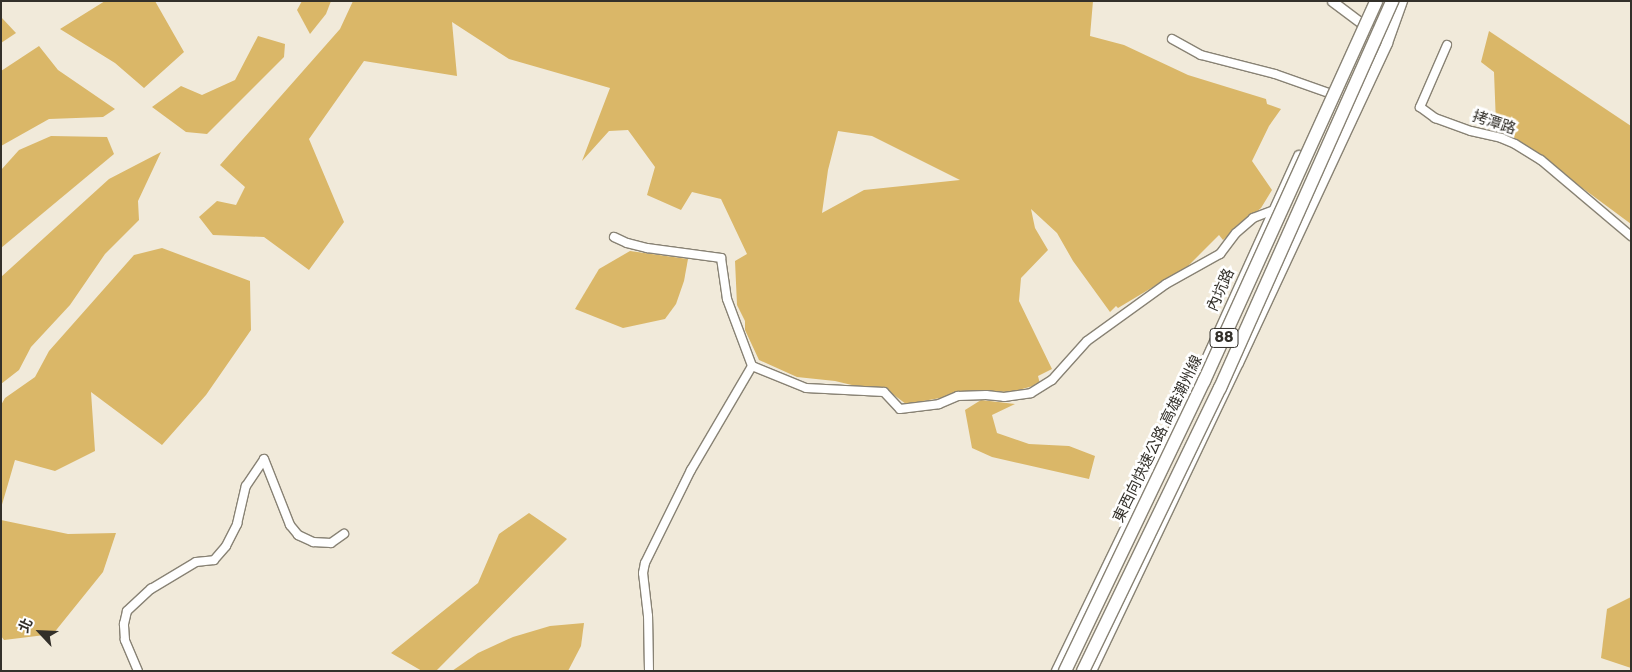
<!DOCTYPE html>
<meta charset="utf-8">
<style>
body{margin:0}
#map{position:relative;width:1632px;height:672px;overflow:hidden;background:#f1eada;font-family:Rubik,"Noto Sans TC",sans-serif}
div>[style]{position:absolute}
.green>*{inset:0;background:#dab768}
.roads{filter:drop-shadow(1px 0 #888274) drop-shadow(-1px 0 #888274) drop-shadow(0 1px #888274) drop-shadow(0 -1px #888274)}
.minor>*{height:8px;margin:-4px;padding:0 4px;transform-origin:4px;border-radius:4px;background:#fff}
.tertiary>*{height:9px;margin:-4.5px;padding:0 4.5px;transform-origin:4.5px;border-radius:4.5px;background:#fff}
.secondary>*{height:10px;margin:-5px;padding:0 5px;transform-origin:5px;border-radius:5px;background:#fff}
.bridges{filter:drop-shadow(1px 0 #888274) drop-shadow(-1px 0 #888274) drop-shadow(0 1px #888274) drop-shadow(0 -1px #888274)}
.trunk-bridge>*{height:12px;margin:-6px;padding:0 6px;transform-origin:6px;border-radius:6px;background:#fff}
span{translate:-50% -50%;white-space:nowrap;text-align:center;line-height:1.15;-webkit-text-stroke:5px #fff;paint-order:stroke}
.shield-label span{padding:1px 4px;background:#fff;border:1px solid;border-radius:4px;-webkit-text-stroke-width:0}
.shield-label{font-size:14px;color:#33302a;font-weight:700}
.street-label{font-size:15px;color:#33302a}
.frame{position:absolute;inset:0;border:2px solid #33302a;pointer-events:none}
.north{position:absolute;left:15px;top:607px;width:50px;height:50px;-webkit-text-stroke:4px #fff;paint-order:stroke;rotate:295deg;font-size:14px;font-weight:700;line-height:20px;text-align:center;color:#33302a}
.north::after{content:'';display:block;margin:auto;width:18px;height:22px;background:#33302a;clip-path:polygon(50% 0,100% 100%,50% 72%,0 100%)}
</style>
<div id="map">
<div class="green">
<div style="clip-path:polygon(105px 1px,155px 1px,184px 52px,144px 88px,115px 63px,60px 29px)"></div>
<div style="clip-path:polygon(302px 1px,331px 1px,326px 14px,310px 34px,297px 10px)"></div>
<div style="clip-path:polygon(evenodd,353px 1px,1093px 1px,1090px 36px,1124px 45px,1188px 75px,1266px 99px,1267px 104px,1281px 109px,1269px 126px,1252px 161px,1272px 190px,1261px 208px,1223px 240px,1219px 235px,1188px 266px,1118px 308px,1116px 306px,1110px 312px,1073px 261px,1057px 233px,1031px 209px,1035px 228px,1048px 250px,1021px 278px,1019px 301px,1052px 369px,1038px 376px,1040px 384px,1012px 392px,980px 391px,906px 404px,894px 395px,835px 381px,797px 377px,759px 360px,745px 330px,745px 321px,737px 305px,735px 261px,747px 254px,721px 199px,692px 192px,681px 210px,647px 195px,655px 167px,628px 130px,609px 131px,582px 161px,610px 88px,509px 59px,452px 22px,457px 76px,364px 61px,309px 139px,344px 222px,309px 270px,264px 237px,213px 235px,199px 217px,217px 201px,236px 205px,245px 187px,220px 165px,340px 29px,353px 1px,838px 131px,872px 136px,960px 180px,864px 190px,822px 213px,828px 170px,838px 131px)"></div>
<div style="clip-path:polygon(1px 17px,16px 33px,1px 43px)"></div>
<div style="clip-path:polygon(1489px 31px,1631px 126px,1631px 224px,1496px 124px,1494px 72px,1481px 62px)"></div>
<div style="clip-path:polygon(258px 36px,285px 44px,284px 57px,207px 134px,186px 132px,152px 107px,181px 86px,202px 95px,235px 80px)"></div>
<div style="clip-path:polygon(39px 46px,58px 70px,115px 109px,103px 117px,49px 119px,1px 146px,1px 71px)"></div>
<div style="clip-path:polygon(51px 136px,107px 137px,114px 154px,1px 248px,1px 170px,19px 150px)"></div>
<div style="clip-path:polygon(161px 152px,138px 201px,139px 220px,105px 254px,70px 305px,31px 347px,19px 370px,1px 384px,1px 277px,109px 179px)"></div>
<div style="clip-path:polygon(162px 248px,250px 281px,251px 330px,206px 395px,162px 445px,91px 392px,95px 451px,55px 471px,15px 460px,1px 508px,1px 405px,5px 398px,35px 377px,49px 351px,134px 255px)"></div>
<div style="clip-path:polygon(630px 251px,688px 259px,684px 281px,676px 304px,665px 319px,623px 328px,575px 309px,599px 269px)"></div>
<div style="clip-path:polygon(981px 400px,1015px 404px,992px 415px,997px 433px,1029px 444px,1069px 446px,1095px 456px,1089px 479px,992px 457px,972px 448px,965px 410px)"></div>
<div style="clip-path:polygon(529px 513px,567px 539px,436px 671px,422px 671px,391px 653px,478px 583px,499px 534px)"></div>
<div style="clip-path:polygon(1px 520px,68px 534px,116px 533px,103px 572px,53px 634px,4px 640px,1px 636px)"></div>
<div style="clip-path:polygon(1631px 597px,1631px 668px,1601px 658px,1607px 609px)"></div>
<div style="clip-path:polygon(584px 623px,581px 646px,568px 671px,452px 671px,478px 653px,513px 637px,550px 626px)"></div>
</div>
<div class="roads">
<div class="minor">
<div style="left:1172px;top:39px;width:33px;rotate:29deg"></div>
<div style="left:1201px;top:55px;width:76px;rotate:14.4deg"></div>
<div style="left:1275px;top:74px;width:57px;rotate:19.4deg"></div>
<div style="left:1447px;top:45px;width:68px;rotate:113.5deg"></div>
<div style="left:1420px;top:107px;width:19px;rotate:36deg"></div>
<div style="left:1435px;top:118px;width:38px;rotate:20deg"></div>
<div style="left:1471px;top:131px;width:31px;rotate:13deg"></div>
<div style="left:1501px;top:138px;width:15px;rotate:23deg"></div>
<div style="left:1515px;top:144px;width:31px;rotate:32deg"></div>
<div style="left:1541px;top:160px;width:118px;rotate:40.2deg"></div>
<div style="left:614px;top:237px;width:14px;rotate:25deg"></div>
<div style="left:627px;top:243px;width:21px;rotate:14deg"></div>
<div style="left:647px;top:248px;width:75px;rotate:7.7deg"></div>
<div style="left:721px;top:258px;width:41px;rotate:81.7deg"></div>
<div style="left:727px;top:299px;width:72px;rotate:69.5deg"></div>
<div style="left:752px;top:366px;width:58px;rotate:22.2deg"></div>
<div style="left:806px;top:388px;width:78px;rotate:2.9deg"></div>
<div style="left:884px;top:392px;width:23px;rotate:47deg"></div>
<div style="left:900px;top:409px;width:39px;rotate:-7deg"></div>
<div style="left:939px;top:404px;width:21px;rotate:-23deg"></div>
<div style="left:958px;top:396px;width:28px;rotate:-2deg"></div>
<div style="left:986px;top:395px;width:18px;rotate:6deg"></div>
<div style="left:1004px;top:397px;width:27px;rotate:-8deg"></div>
<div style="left:1031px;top:393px;width:25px;rotate:-32deg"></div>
<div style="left:1052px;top:380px;width:52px;rotate:-48.1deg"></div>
<div style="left:1087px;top:341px;width:97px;rotate:-35.8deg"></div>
<div style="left:1166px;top:284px;width:62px;rotate:-29.1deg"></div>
<div style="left:1220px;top:254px;width:26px;rotate:-53deg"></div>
<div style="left:1236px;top:233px;width:23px;rotate:-41deg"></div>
<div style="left:1253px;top:218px;width:22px;rotate:-21deg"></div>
<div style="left:138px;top:671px;width:34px;rotate:-113deg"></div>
<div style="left:125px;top:640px;width:16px;rotate:-94deg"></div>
<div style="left:124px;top:624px;width:13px;rotate:-77deg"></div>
<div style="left:127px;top:611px;width:33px;rotate:-43deg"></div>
<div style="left:151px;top:589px;width:52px;rotate:-31deg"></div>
<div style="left:196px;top:562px;width:18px;rotate:-6deg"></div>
<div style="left:214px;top:560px;width:18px;rotate:-49deg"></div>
<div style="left:226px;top:546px;width:25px;rotate:-63deg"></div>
<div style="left:237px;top:524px;width:39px;rotate:-77deg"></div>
<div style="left:246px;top:486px;width:32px;rotate:-56deg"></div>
<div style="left:264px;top:459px;width:71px;rotate:68.5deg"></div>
<div style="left:290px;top:525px;width:13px;rotate:51deg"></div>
<div style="left:298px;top:535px;width:17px;rotate:25deg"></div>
<div style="left:313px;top:542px;width:18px;rotate:3deg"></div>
<div style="left:331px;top:543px;width:16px;rotate:-35deg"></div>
<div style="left:649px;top:671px;width:55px;rotate:-91deg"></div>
<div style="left:648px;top:616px;width:43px;rotate:-96.6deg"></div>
<div style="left:643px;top:573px;width:10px;rotate:-79deg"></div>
<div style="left:645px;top:563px;width:104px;rotate:-63.7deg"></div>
<div style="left:691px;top:470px;width:121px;rotate:-59.6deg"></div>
</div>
<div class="tertiary">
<div style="left:1332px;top:1px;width:60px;rotate:36.9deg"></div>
</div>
<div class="secondary">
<div style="left:1057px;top:671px;width:324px;rotate:-64.2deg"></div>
<div style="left:1198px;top:379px;width:245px;rotate:-65.6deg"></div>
<div style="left:1091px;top:671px;width:341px;rotate:-64.5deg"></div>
<div style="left:1238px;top:363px;width:353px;rotate:-65deg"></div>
<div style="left:1387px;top:43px;width:45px;rotate:-70.3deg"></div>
</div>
</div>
<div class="bridges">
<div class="trunk-bridge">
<div style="left:1065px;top:671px;width:322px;rotate:-64.4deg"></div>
<div style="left:1204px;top:381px;width:417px;rotate:-65.6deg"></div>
<div style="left:1083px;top:671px;width:314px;rotate:-64.2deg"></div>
<div style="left:1220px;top:388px;width:424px;rotate:-66deg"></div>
</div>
</div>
<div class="shield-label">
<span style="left:1224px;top:338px">88</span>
</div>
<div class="street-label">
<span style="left:1494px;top:123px;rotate:18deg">拷潭路</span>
<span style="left:1221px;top:290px;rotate:-66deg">內坑路</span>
<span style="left:1158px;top:439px;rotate:-64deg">東西向快速公路 高雄潮州線</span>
</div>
<div class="frame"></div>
<div class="north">北</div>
</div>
